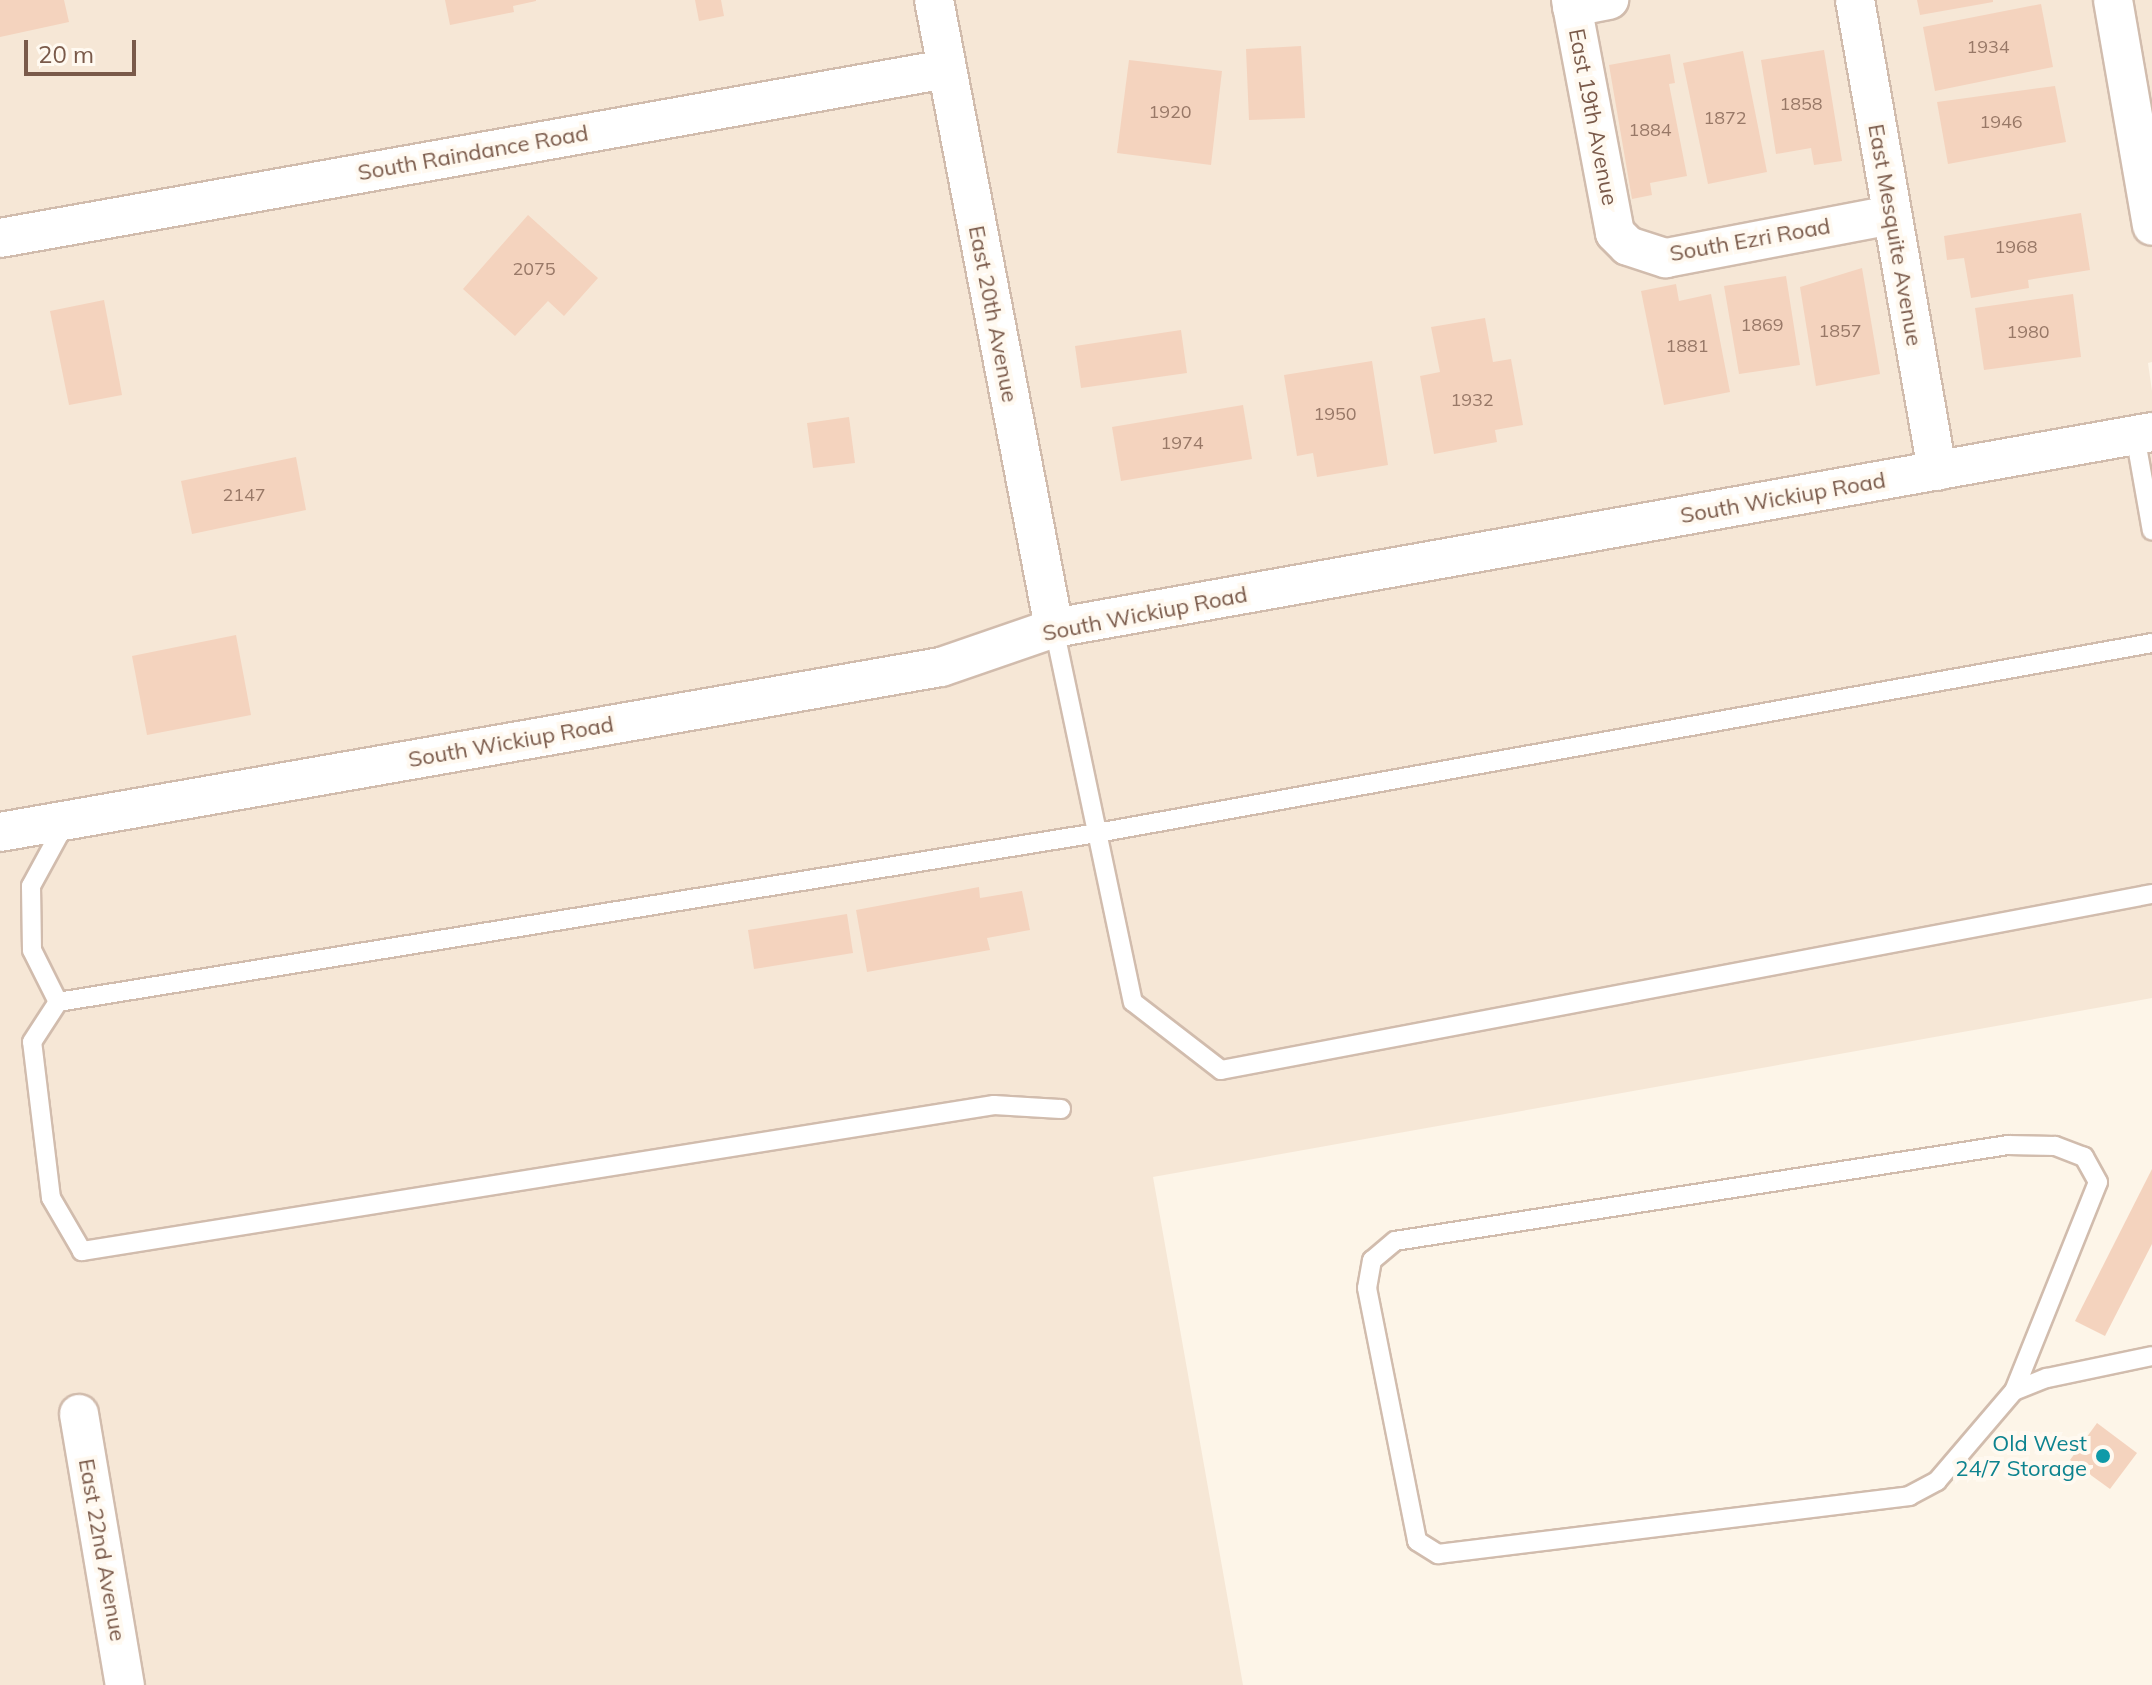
<!DOCTYPE html>
<style>
body{margin:0}
#map{position:relative;width:2152px;height:1685px;overflow:hidden;background:#fdf5e8;font-family:Mulish,sans-serif}
div>[style]{position:absolute}
.residential>*{inset:0;background:#f6e7d6}
.building>*{inset:0;background:#f4d3be}
.roads{filter:drop-shadow(2px 0 #d1bcad) drop-shadow(-2px 0 #d1bcad) drop-shadow(0 2px #d1bcad) drop-shadow(0 -2px #d1bcad)}
.service>*{height:18px;margin:-9px;padding:0 9px;transform-origin:9px;border-radius:9px;background:#fff}
.minor>*{height:38px;margin:-19px;padding:0 19px;transform-origin:19px;border-radius:19px;background:#fff}
.dots>*{width:22px;height:22px;translate:-50% -50%;box-sizing:border-box;border:4px solid #fff9f0;border-radius:50%}
span{translate:-50% -50%;white-space:nowrap;text-align:center;line-height:1.15;-webkit-text-stroke:8px #fff9f0;paint-order:stroke}
.number-label{font-size:18px;color:#987867}
.number-label span{-webkit-text-stroke-width:0}
.street-label{font-size:22px;color:#7a5a4a}
.culture-label{font-size:22px;color:#0d838f}
.right{translate:-100% -50%;text-align:right}
.scale{position:absolute;left:24px;top:40px;width:112px;height:36px;box-sizing:border-box;border:4px solid #7a5a4a;border-top:0;padding-left:10px;font-size:24px;line-height:28px;white-space:nowrap;color:#7a5a4a;-webkit-text-stroke:6px #fff9f0;paint-order:stroke}
</style>
<div id="map">
<div class="residential">
<div style="clip-path:polygon(0 0,2152px 0,2152px 362px,2148px 363px,2152px 391px,2152px 998px,1153px 1177px,1243px 1685px,0 1685px)"></div>
</div>
<div class="building">
<div style="clip-path:polygon(0 0,64px 0,69px 22px,0 37px)"></div>
<div style="clip-path:polygon(445px 0,536px 0,536px 1px,513px 6px,514px 12px,450px 25px)"></div>
<div style="clip-path:polygon(695px 0,721px 0,724px 16px,699px 21px)"></div>
<div style="clip-path:polygon(1917px 0,1993px 0,1993px 2px,1920px 15px)"></div>
<div style="clip-path:polygon(2041px 4px,2053px 67px,1935px 91px,1923px 27px)"></div>
<div style="clip-path:polygon(1301px 46px,1305px 118px,1249px 120px,1246px 49px)"></div>
<div style="clip-path:polygon(1824px 50px,1842px 161px,1814px 165px,1811px 148px,1776px 154px,1761px 60px)"></div>
<div style="clip-path:polygon(1743px 51px,1767px 172px,1708px 184px,1683px 63px)"></div>
<div style="clip-path:polygon(1670px 54px,1675px 83px,1669px 84px,1687px 176px,1650px 183px,1652px 195px,1632px 199px,1609px 65px)"></div>
<div style="clip-path:polygon(1129px 60px,1222px 71px,1211px 165px,1117px 153px)"></div>
<div style="clip-path:polygon(2055px 86px,2066px 142px,1948px 164px,1937px 102px)"></div>
<div style="clip-path:polygon(2081px 213px,2090px 270px,2028px 280px,2029px 288px,1971px 298px,1964px 258px,1947px 260px,1944px 236px)"></div>
<div style="clip-path:polygon(528px 215px,598px 278px,564px 316px,548px 301px,515px 336px,463px 289px)"></div>
<div style="clip-path:polygon(1862px 268px,1880px 374px,1816px 386px,1800px 287px)"></div>
<div style="clip-path:polygon(1786px 276px,1800px 365px,1739px 374px,1724px 286px)"></div>
<div style="clip-path:polygon(1676px 284px,1679px 301px,1711px 294px,1730px 392px,1664px 405px,1641px 291px)"></div>
<div style="clip-path:polygon(2073px 294px,2081px 357px,1984px 370px,1975px 308px)"></div>
<div style="clip-path:polygon(104px 300px,122px 395px,69px 405px,50px 311px)"></div>
<div style="clip-path:polygon(1485px 318px,1493px 362px,1511px 359px,1523px 425px,1495px 430px,1497px 442px,1434px 454px,1420px 376px,1440px 372px,1431px 327px)"></div>
<div style="clip-path:polygon(1181px 330px,1187px 373px,1081px 388px,1075px 346px)"></div>
<div style="clip-path:polygon(1372px 361px,1388px 465px,1317px 477px,1313px 453px,1297px 456px,1284px 375px)"></div>
<div style="clip-path:polygon(1243px 405px,1252px 459px,1121px 481px,1112px 427px)"></div>
<div style="clip-path:polygon(849px 417px,855px 463px,813px 468px,807px 423px)"></div>
<div style="clip-path:polygon(296px 457px,306px 510px,192px 534px,181px 481px)"></div>
<div style="clip-path:polygon(236px 635px,251px 715px,147px 735px,132px 656px)"></div>
<div style="clip-path:polygon(979px 887px,980px 898px,1022px 891px,1030px 930px,987px 938px,990px 950px,867px 972px,856px 910px)"></div>
<div style="clip-path:polygon(847px 914px,853px 953px,754px 969px,748px 930px)"></div>
<div style="clip-path:polygon(2152px 1169px,2152px 1244px,2105px 1336px,2075px 1321px)"></div>
<div style="clip-path:polygon(2097px 1423px,2137px 1453px,2110px 1489px,2070px 1460px)"></div>
</div>
<div class="roads">
<div class="service">
<div style="left:2135px;top:435px;width:97px;rotate:80deg"></div>
<div style="left:1054px;top:628px;width:382px;rotate:78.1deg"></div>
<div style="left:1133px;top:1002px;width:111px;rotate:37.7deg"></div>
<div style="left:1221px;top:1070px;width:947px;rotate:-10.71deg"></div>
<div style="left:58px;top:1002px;width:58px;rotate:-116.6deg"></div>
<div style="left:32px;top:950px;width:64px;rotate:-90.9deg"></div>
<div style="left:31px;top:886px;width:75px;rotate:-61.4deg"></div>
<div style="left:1061px;top:1109px;width:67px;rotate:-176.6deg"></div>
<div style="left:994px;top:1105px;width:924px;rotate:170.9deg"></div>
<div style="left:82px;top:1251px;width:61px;rotate:-120.3deg"></div>
<div style="left:51px;top:1198px;width:157px;rotate:-96.9deg"></div>
<div style="left:32px;top:1042px;width:48px;rotate:-57deg"></div>
<div style="left:58px;top:1002px;width:1053px;rotate:-9.24deg"></div>
<div style="left:1097px;top:833px;width:1072px;rotate:-10.21deg"></div>
<div style="left:2014px;top:1391px;width:225px;rotate:-68.1deg"></div>
<div style="left:2098px;top:1182px;width:29px;rotate:-119deg"></div>
<div style="left:2084px;top:1157px;width:31px;rotate:-159deg"></div>
<div style="left:2055px;top:1146px;width:47px;rotate:-178.8deg"></div>
<div style="left:2008px;top:1145px;width:620px;rotate:171.1deg"></div>
<div style="left:1395px;top:1241px;width:30px;rotate:140deg"></div>
<div style="left:1372px;top:1260px;width:28px;rotate:100deg"></div>
<div style="left:1367px;top:1288px;width:258px;rotate:78.8deg"></div>
<div style="left:1417px;top:1541px;width:25px;rotate:32deg"></div>
<div style="left:1438px;top:1554px;width:475px;rotate:-7deg"></div>
<div style="left:1909px;top:1496px;width:32px;rotate:-28deg"></div>
<div style="left:1937px;top:1481px;width:118px;rotate:-49.5deg"></div>
<div style="left:2014px;top:1391px;width:35px;rotate:-22deg"></div>
<div style="left:2047px;top:1378px;width:107px;rotate:-11.8deg"></div>
</div>
<div class="minor">
<div style="left:934px;top:0;width:639px;rotate:79.18deg"></div>
<div style="left:1571px;top:0;width:237px;rotate:79.3deg"></div>
<div style="left:1615px;top:233px;width:18px;rotate:45deg"></div>
<div style="left:1628px;top:246px;width:40px;rotate:18deg"></div>
<div style="left:1666px;top:258px;width:229px;rotate:-10.8deg"></div>
<div style="left:1855px;top:0;width:478px;rotate:80.1deg"></div>
<div style="left:2113px;top:0;width:229px;rotate:80.2deg"></div>
<div style="left:1572px;top:7px;width:38px;rotate:-11deg"></div>
<div style="left:0;top:238px;width:961px;rotate:-10.13deg"></div>
<div style="left:0;top:832px;width:955px;rotate:-9.95deg"></div>
<div style="left:941px;top:667px;width:120px;rotate:-19deg"></div>
<div style="left:1054px;top:628px;width:1115px;rotate:-10.12deg"></div>
<div style="left:79px;top:1414px;width:275px;rotate:80.4deg"></div>
</div>
</div>
<div class="dots">
<div style="left:2103px;top:1456px;background:#0f9aa8"></div>
</div>
<div class="number-label">
<span style="left:1988px;top:47px">1934</span>
<span style="left:1801px;top:104px">1858</span>
<span style="left:1170px;top:112px">1920</span>
<span style="left:1725px;top:118px">1872</span>
<span style="left:2001px;top:122px">1946</span>
<span style="left:1650px;top:130px">1884</span>
<span style="left:2016px;top:247px">1968</span>
<span style="left:534px;top:269px">2075</span>
<span style="left:1762px;top:325px">1869</span>
<span style="left:1840px;top:331px">1857</span>
<span style="left:2028px;top:332px">1980</span>
<span style="left:1687px;top:346px">1881</span>
<span style="left:1472px;top:400px">1932</span>
<span style="left:1335px;top:414px">1950</span>
<span style="left:1182px;top:443px">1974</span>
<span style="left:244px;top:495px">2147</span>
</div>
<div class="street-label">
<span style="left:1593px;top:117px;rotate:79deg">East 19th Avenue</span>
<span style="left:473px;top:153px;rotate:-10deg">South Raindance Road</span>
<span style="left:1895px;top:235px;rotate:80deg">East Mesquite Avenue</span>
<span style="left:1750px;top:240px;rotate:-10deg">South Ezri Road</span>
<span style="left:993px;top:314px;rotate:79deg">East 20th Avenue</span>
<span style="left:1783px;top:498px;rotate:-10deg">South Wickiup Road</span>
<span style="left:1145px;top:614px;rotate:-11deg">South Wickiup Road</span>
<span style="left:511px;top:742px;rotate:-10deg">South Wickiup Road</span>
<span style="left:102px;top:1550px;rotate:80deg">East 22nd Avenue</span>
</div>
<div class="culture-label">
<span class="right" style="left:2087px;top:1456px">Old West<br>24/7 Storage</span>
</div>
<div class="scale">20 m</div>
</div>
